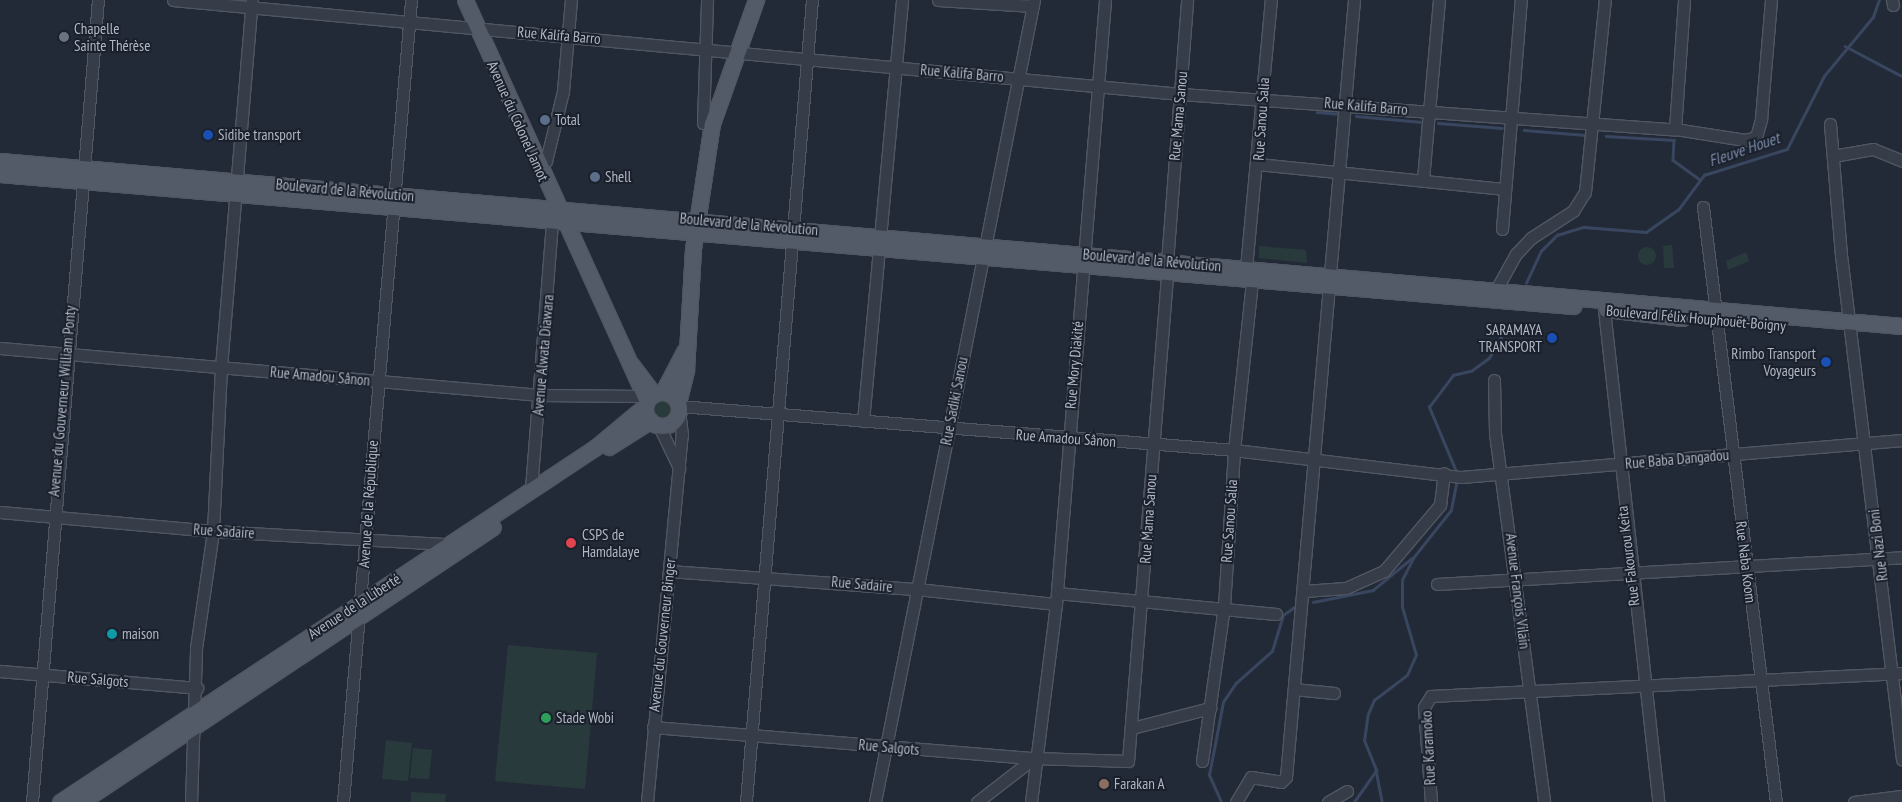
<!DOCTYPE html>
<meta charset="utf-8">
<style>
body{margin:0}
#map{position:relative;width:1902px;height:802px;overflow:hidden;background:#232a37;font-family:"PT Sans Narrow",sans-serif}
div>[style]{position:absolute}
.green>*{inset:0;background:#293a3c}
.round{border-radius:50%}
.stream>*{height:2.5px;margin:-1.25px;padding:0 1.25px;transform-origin:1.25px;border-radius:1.25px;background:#39465f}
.roads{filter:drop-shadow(1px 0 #515762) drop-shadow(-1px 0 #515762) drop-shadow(0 1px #515762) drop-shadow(0 -1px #515762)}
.minor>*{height:11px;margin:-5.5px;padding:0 5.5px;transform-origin:5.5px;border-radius:5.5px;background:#363c48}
.major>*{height:15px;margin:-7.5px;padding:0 7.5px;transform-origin:7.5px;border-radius:7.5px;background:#545b68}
.major>.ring{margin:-7.5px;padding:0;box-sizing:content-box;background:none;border:15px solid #545b68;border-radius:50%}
.dots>*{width:14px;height:14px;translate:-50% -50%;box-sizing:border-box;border:2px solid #1b212c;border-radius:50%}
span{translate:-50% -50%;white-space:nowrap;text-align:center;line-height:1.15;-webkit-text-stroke:4px #1b212c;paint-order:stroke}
.poi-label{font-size:15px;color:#b1b7c4}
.left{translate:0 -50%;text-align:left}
.right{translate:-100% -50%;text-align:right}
.street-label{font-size:15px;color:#b1b7c4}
.water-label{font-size:16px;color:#7b8baa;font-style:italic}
</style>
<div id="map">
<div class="green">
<div style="clip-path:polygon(1672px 245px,1674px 268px,1664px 268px,1663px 246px)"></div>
<div style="clip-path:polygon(1259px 246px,1306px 250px,1307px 263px,1259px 258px)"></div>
<div class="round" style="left:1638px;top:247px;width:18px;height:18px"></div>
<div style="clip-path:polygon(1746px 252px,1749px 261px,1728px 270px,1726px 261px)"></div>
<div class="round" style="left:648px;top:396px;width:26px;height:26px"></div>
<div style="clip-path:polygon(508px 645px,597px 653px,585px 789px,495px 781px)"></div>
<div style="clip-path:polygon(386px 740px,412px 743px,408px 781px,382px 779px)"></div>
<div style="clip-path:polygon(413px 748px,432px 750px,429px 779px,410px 778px)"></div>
<div style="clip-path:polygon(411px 792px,446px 794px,445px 802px,411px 802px)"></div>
</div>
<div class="stream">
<div style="left:1845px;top:46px;width:64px;rotate:27.8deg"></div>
<div style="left:1317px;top:112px;width:23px;rotate:5deg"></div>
<div style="left:1356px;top:116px;width:66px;rotate:5.2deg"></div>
<div style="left:1438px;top:123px;width:64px;rotate:4.5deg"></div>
<div style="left:1524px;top:130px;width:61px;rotate:4.7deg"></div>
<div style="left:1606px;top:136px;width:68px;rotate:3.4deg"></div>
<div style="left:1674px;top:140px;width:20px;rotate:93deg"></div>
<div style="left:1673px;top:160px;width:32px;rotate:36deg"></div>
<div style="left:1526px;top:283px;width:35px;rotate:-65deg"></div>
<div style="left:1541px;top:251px;width:23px;rotate:-45deg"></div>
<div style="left:1557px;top:235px;width:28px;rotate:-17deg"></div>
<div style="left:1584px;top:227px;width:62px;rotate:4.6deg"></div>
<div style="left:1646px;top:232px;width:39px;rotate:-35deg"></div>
<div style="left:1678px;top:210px;width:44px;rotate:-53.4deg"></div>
<div style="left:1704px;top:175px;width:87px;rotate:-17.4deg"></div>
<div style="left:1787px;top:149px;width:82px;rotate:-63.1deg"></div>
<div style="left:1824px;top:76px;width:77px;rotate:-50.3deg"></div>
<div style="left:1873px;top:17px;width:18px;rotate:-71deg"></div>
<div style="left:1457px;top:474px;width:73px;rotate:-112.7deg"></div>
<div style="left:1429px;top:407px;width:40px;rotate:-53deg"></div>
<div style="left:1453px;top:375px;width:18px;rotate:-13deg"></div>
<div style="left:1471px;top:371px;width:22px;rotate:-36deg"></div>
<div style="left:1489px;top:358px;width:39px;rotate:-60deg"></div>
<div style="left:1313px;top:602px;width:61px;rotate:-11.3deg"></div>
<div style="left:1373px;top:590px;width:50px;rotate:-39.4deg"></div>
<div style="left:1376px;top:770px;width:33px;rotate:79deg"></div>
<div style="left:1221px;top:802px;width:30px;rotate:-114deg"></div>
<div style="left:1209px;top:775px;width:74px;rotate:-79.1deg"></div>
<div style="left:1223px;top:702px;width:23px;rotate:-56deg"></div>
<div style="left:1236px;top:683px;width:48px;rotate:-41.6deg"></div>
<div style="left:1272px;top:651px;width:38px;rotate:-73deg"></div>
<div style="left:1283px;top:615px;width:16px;rotate:-35deg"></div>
<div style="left:1354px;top:802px;width:39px;rotate:-55deg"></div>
<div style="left:1376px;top:770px;width:31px;rotate:-112deg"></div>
<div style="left:1364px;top:741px;width:27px;rotate:-82deg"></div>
<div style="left:1368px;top:714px;width:15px;rotate:-67deg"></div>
<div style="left:1374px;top:700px;width:41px;rotate:-37.1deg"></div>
<div style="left:1407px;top:675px;width:22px;rotate:-66deg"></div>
<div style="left:1416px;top:655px;width:50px;rotate:-106.3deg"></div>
<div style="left:1402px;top:607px;width:27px;rotate:-90deg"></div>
<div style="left:1402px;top:580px;width:25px;rotate:-63deg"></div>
<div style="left:1413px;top:558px;width:61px;rotate:-51.6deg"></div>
<div style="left:1451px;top:510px;width:32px;rotate:-79deg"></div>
</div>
<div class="roads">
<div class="minor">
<div style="left:173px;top:0;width:1012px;rotate:5.33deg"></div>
<div style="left:1181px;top:94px;width:495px;rotate:4.1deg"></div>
<div style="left:1675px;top:129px;width:71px;rotate:8.9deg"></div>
<div style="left:1745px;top:140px;width:11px;rotate:-15deg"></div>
<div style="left:1756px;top:137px;width:19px;rotate:-74deg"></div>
<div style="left:1761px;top:119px;width:119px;rotate:-85.2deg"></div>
<div style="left:938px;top:0;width:95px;rotate:3.6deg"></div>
<div style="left:1892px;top:0;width:5px;rotate:79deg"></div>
<div style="left:703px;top:123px;width:123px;rotate:-88.1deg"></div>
<div style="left:1830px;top:124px;width:131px;rotate:85.2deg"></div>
<div style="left:1841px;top:255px;width:508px;rotate:83.1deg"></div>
<div style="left:1675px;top:129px;width:129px;rotate:-86deg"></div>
<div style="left:1833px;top:156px;width:41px;rotate:-9.9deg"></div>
<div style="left:1873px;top:149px;width:31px;rotate:22deg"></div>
<div style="left:1258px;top:164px;width:248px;rotate:5.8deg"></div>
<div style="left:539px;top:169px;width:11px;rotate:-49deg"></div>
<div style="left:546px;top:161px;width:72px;rotate:-76.3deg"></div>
<div style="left:563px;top:91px;width:91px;rotate:-85deg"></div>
<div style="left:1423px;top:179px;width:180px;rotate:-84.9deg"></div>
<div style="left:1703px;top:207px;width:599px;rotate:83.01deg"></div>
<div style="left:1502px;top:229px;width:230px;rotate:-85.3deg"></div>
<div style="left:1167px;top:262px;width:263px;rotate:-85.6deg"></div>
<div style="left:1246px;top:268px;width:269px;rotate:-84.7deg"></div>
<div style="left:1497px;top:288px;width:39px;rotate:-61deg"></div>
<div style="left:1516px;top:254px;width:22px;rotate:-47deg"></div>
<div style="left:1531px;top:238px;width:50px;rotate:-32.7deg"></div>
<div style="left:1573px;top:211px;width:22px;rotate:-58deg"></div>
<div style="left:1585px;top:192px;width:193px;rotate:-84.1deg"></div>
<div style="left:1604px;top:309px;width:496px;rotate:83.7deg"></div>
<div style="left:0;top:348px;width:542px;rotate:4.97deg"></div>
<div style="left:540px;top:395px;width:101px;rotate:0.6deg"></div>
<div style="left:1494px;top:380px;width:53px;rotate:88.9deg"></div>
<div style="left:1495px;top:433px;width:372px;rotate:82.4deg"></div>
<div style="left:679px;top:406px;width:557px;rotate:4.53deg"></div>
<div style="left:1234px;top:450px;width:229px;rotate:6.8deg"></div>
<div style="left:1461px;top:477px;width:443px;rotate:-4.8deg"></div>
<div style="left:863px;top:421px;width:423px;rotate:-84.7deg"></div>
<div style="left:659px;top:426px;width:47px;rotate:64.5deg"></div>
<div style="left:531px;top:489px;width:269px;rotate:-85.5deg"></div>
<div style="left:0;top:512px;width:214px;rotate:5.1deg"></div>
<div style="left:213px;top:531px;width:235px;rotate:3.2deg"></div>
<div style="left:669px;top:571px;width:249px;rotate:4.2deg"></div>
<div style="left:917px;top:589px;width:140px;rotate:6.2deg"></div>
<div style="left:1437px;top:584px;width:466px;rotate:-3.3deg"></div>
<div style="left:1304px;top:591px;width:42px;rotate:-4.1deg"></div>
<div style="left:1346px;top:588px;width:42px;rotate:-24.1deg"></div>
<div style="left:1384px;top:571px;width:87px;rotate:-49.7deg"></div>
<div style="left:1440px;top:505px;width:32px;rotate:-83deg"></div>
<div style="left:1057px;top:593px;width:220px;rotate:5.5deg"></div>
<div style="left:0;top:671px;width:198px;rotate:4.9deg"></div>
<div style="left:1294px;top:689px;width:40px;rotate:5.7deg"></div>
<div style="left:653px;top:727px;width:382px;rotate:4.7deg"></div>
<div style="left:1034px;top:758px;width:94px;rotate:1.8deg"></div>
<div style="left:1128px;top:761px;width:490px;rotate:-85.4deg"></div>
<div style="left:1132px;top:728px;width:81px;rotate:-14.4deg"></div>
<div style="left:1202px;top:761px;width:157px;rotate:-81.9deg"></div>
<div style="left:1224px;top:606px;width:156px;rotate:-86.3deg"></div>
<div style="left:1234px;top:450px;width:170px;rotate:-83.9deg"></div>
<div style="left:32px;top:802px;width:805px;rotate:-85.3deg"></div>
<div style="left:191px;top:802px;width:154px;rotate:-88.1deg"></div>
<div style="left:196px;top:648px;width:118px;rotate:-81.7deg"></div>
<div style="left:213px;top:531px;width:164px;rotate:-87.2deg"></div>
<div style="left:221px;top:367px;width:368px;rotate:-85.2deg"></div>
<div style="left:343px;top:802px;width:805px;rotate:-85.15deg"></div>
<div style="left:647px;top:802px;width:369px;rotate:-84.6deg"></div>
<div style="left:682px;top:435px;width:24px;rotate:-97deg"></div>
<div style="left:746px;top:802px;width:805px;rotate:-85.3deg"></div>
<div style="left:875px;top:802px;width:818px;rotate:-78.79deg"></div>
<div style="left:977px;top:802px;width:72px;rotate:-37.7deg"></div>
<div style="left:1031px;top:802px;width:200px;rotate:-82.8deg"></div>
<div style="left:1056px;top:604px;width:606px;rotate:-85.36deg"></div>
<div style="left:1236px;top:802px;width:29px;rotate:-59deg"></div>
<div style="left:1251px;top:777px;width:30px;rotate:9deg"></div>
<div style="left:1281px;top:782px;width:7px;rotate:-45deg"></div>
<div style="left:1286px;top:777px;width:780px;rotate:-85deg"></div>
<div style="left:1328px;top:802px;width:22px;rotate:-30deg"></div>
<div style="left:1431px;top:802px;width:95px;rotate:-94.2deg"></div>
<div style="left:1424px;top:707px;width:13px;rotate:-58deg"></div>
<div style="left:1431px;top:696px;width:472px;rotate:-2.8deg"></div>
<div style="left:1854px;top:802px;width:48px;rotate:-7.1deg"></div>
</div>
<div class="major">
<div style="left:465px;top:0;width:440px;rotate:65.6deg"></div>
<div style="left:0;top:161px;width:1909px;rotate:4.96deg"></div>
<div style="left:0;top:174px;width:1579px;rotate:4.8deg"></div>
<div style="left:1606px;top:309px;width:77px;rotate:6.8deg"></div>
<div style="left:631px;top:364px;width:38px;rotate:53deg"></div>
<div class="ring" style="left:645px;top:392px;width:19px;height:19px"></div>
<div style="left:663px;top:392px;width:47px;rotate:-62.4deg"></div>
<div style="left:678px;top:403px;width:34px;rotate:-76deg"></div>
<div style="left:686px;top:370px;width:121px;rotate:-86.7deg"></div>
<div style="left:693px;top:249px;width:126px;rotate:-81.4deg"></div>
<div style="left:712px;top:124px;width:132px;rotate:-70.5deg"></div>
<div style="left:609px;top:447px;width:49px;rotate:-32.4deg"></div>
<div style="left:60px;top:802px;width:643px;rotate:-33.52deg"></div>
<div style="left:596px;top:447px;width:64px;rotate:-39.9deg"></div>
<div style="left:81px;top:802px;width:495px;rotate:-33.7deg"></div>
</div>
</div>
<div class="dots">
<div style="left:64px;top:37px;background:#6b7280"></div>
<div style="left:545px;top:120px;background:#5c6f8a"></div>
<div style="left:208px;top:135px;background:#1a4fb4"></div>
<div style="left:595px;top:177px;background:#5c6f8a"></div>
<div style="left:1552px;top:338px;background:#1a4fb4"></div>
<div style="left:1826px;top:362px;background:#1a4fb4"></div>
<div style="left:571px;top:543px;background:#e0444e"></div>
<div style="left:112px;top:634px;background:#0f9aa8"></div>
<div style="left:546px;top:718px;background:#2e9e5b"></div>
<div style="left:1104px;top:784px;background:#8d6e63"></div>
</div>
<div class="poi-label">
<span class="left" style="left:74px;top:37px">Chapelle<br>Sainte Thérèse</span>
<span class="left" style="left:555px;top:120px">Total</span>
<span class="left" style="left:218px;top:135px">Sidibe transport</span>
<span class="left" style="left:605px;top:177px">Shell</span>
<span class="right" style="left:1542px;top:338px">SARAMAYA<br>TRANSPORT</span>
<span class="right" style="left:1816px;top:362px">Rimbo Transport<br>Voyageurs</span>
<span class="left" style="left:582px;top:543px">CSPS de<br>Hamdalaye</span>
<span class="left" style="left:122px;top:634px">maison</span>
<span class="left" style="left:556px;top:718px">Stade Wobi</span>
<span class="left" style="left:1114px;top:784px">Farakan A</span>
</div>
<div class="street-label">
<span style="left:559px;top:35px;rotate:5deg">Rue Kalifa Barro</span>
<span style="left:962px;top:73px;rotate:5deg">Rue Kalifa Barro</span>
<span style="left:1366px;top:106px;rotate:5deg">Rue Kalifa Barro</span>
<span style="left:1178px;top:116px;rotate:-85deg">Rue Mama Sanou</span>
<span style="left:1261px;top:119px;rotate:-86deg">Rue Sanou Salia</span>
<span style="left:518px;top:121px;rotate:66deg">Avenue du Colonel Jamot</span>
<span style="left:345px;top:190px;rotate:5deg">Boulevard de la Révolution</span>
<span style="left:749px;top:224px;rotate:5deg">Boulevard de la Révolution</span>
<span style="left:1152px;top:260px;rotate:5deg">Boulevard de la Révolution</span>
<span style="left:1696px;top:318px;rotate:5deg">Boulevard Félix Houphouët-Boigny</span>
<span style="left:543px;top:355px;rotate:-85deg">Avenue Alwata Diawara</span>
<span style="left:1074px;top:365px;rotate:-85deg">Rue Mory Diakité</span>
<span style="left:320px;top:376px;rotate:5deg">Rue Amadou Sânon</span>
<span style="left:62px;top:401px;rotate:-85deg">Avenue du Gouverneur William Ponty</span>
<span style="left:954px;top:401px;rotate:-79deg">Rue Sadiki Sanou</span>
<span style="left:1066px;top:438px;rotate:4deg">Rue Amadou Sânon</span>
<span style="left:1677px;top:459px;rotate:-5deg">Rue Baba Dangadou</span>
<span style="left:368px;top:504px;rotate:-86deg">Avenue de la République</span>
<span style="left:1148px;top:519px;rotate:-86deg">Rue Mama Sanou</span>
<span style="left:1229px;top:521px;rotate:-86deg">Rue Sanou Salia</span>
<span style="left:224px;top:531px;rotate:4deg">Rue Sadaire</span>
<span style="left:1878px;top:545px;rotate:-97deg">Rue Nazi Boni</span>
<span style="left:1628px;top:556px;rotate:-97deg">Rue Fakourou Keita</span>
<span style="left:1746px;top:562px;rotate:83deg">Rue Naba Koom</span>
<span style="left:862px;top:584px;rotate:5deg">Rue Sadaire</span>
<span style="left:1518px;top:591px;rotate:83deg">Avenue François Vilain</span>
<span style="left:354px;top:606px;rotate:-33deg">Avenue de la Liberté</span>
<span style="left:662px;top:635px;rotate:-84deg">Avenue du Gouverneur Binger</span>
<span style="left:98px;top:679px;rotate:5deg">Rue Salgots</span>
<span style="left:889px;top:747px;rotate:5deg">Rue Salgots</span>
<span style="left:1428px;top:748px;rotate:-93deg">Rue Karamoko</span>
</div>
<div class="water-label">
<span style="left:1744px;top:149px;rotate:-19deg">Fleuve Houet</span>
</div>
</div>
